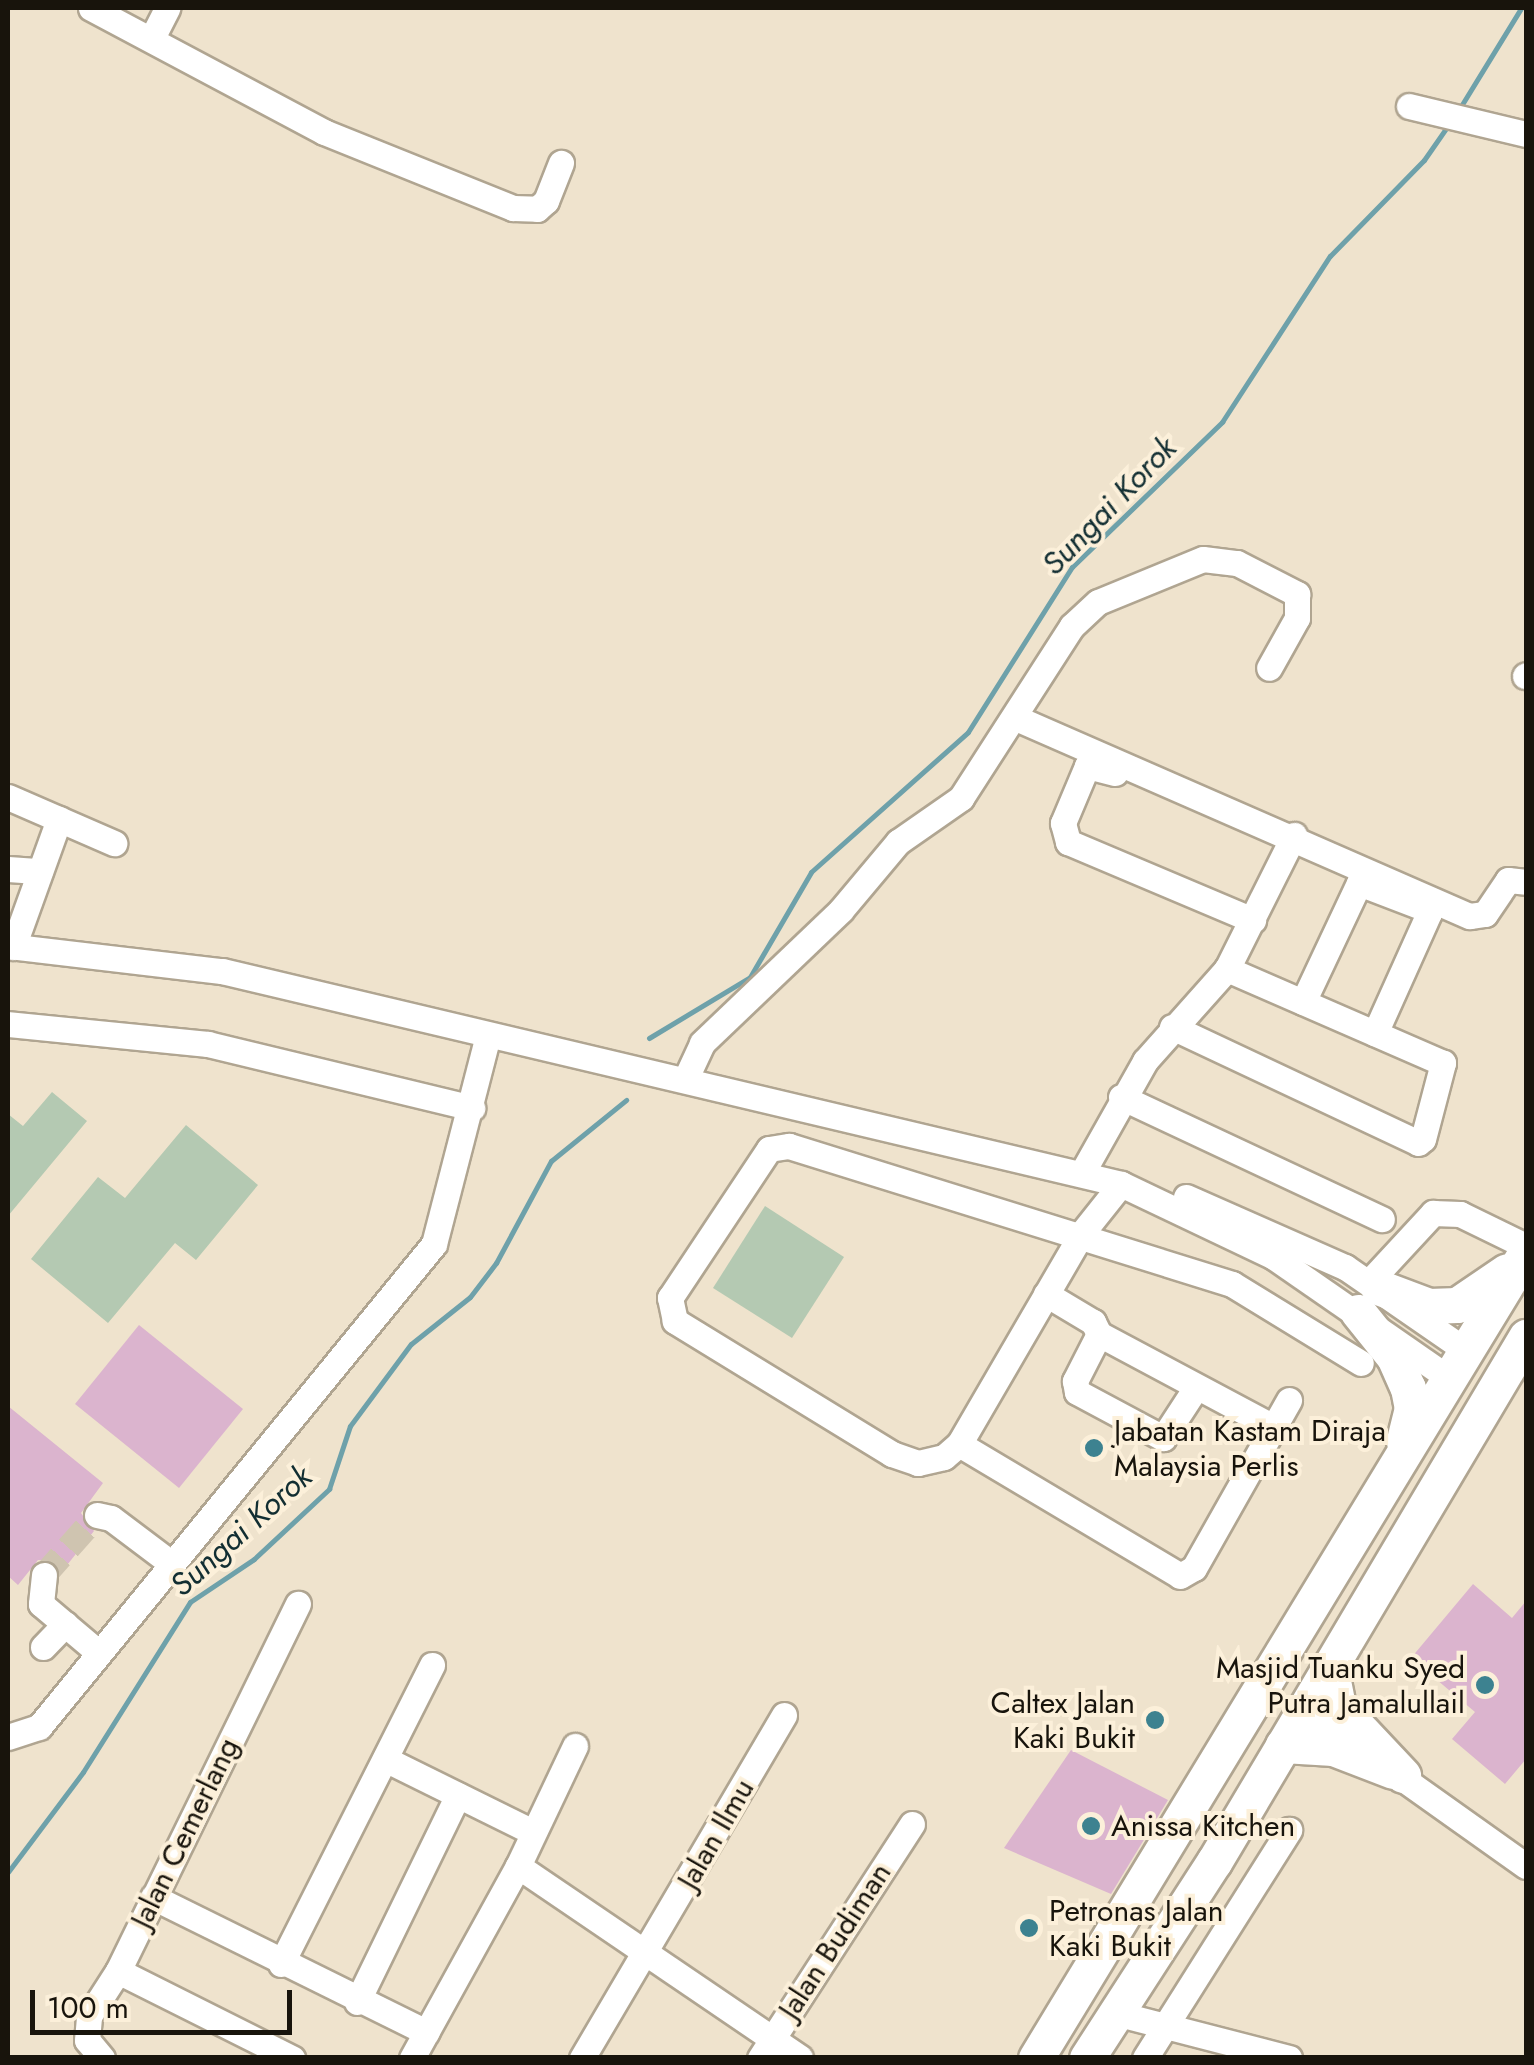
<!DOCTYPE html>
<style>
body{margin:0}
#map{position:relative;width:1534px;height:2065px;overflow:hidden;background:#efe3cd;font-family:Jost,sans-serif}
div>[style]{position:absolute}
.green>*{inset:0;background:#b4c9b2}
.stream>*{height:5px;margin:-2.5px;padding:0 2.5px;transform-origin:2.5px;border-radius:2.5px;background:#6ea1aa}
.building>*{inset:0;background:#dbb4ce}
.minor-tunnel>*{height:25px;margin-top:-12.5px;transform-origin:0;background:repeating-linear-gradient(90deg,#cfc4b0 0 25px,transparent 0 37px)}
.roads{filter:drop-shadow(2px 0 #b0a591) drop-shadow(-2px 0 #b0a591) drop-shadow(0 2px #b0a591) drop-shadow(0 -2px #b0a591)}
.minor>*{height:25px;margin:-12.5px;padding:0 12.5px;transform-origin:12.5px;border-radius:12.5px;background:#fff}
.highway>*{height:35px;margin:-17.5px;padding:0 17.5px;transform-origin:17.5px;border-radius:17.5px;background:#fff}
.dots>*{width:28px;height:28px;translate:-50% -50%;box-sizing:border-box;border:5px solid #fcf0da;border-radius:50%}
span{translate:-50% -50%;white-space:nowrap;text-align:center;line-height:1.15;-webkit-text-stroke:8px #fcf0da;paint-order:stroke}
.poi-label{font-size:30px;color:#18140c}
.left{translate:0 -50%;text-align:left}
.right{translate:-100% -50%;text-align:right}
.street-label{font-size:30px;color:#18140c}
.water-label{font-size:32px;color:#122e32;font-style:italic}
.frame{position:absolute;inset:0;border:10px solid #18140c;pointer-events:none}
.scale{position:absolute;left:30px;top:1990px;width:262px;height:45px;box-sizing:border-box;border:5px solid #18140c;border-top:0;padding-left:12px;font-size:30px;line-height:35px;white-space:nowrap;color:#18140c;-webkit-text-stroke:8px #fcf0da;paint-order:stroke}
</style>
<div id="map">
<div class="green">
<div style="clip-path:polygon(52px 1092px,87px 1121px,8px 1216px,8px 1114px,23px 1126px)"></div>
<div style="clip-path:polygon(186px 1125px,258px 1185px,196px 1260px,175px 1243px,108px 1323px,31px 1259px,98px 1177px,125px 1198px)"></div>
<div style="clip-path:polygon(765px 1206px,844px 1257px,792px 1338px,713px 1288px)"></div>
</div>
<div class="stream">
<div style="left:1458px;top:111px;width:121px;rotate:-58.5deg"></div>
<div style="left:649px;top:1038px;width:118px;rotate:-31.1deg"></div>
<div style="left:750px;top:977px;width:121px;rotate:-59.8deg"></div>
<div style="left:811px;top:872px;width:210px;rotate:-41.7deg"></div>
<div style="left:968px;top:732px;width:195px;rotate:-57.8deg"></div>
<div style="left:1072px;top:567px;width:209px;rotate:-44deg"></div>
<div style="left:1222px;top:422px;width:198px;rotate:-57deg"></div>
<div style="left:1330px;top:256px;width:134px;rotate:-45.6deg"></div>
<div style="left:1424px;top:160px;width:44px;rotate:-55.2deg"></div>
<div style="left:8px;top:1872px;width:125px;rotate:-53.1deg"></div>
<div style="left:83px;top:1772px;width:201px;rotate:-57.8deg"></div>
<div style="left:190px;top:1602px;width:77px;rotate:-33.9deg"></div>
<div style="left:254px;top:1559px;width:103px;rotate:-43deg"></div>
<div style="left:329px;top:1489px;width:66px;rotate:-71.6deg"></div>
<div style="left:350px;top:1426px;width:102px;rotate:-53.4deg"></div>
<div style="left:411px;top:1344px;width:75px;rotate:-38.5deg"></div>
<div style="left:470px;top:1297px;width:43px;rotate:-52.6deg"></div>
<div style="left:496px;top:1263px;width:116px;rotate:-61.7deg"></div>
<div style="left:551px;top:1161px;width:97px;rotate:-39.1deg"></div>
</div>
<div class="building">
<div style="clip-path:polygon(139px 1325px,243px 1409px,179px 1488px,75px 1404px)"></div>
<div style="clip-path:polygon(8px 1406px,103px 1483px,81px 1513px,94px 1531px,60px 1574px,53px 1561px,38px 1560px,18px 1585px,8px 1576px)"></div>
<div style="clip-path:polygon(1473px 1584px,1512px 1618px,1526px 1601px,1526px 1759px,1505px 1784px,1452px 1739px,1475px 1712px,1411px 1658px)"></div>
<div style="clip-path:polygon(1071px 1750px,1168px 1800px,1111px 1894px,1004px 1848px)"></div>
</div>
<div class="minor-tunnel">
<div style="left:44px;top:1575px;width:80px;rotate:-48.5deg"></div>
</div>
<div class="roads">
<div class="minor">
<div style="left:91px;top:8px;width:264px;rotate:28deg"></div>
<div style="left:324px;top:132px;width:204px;rotate:21.9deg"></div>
<div style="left:513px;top:208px;width:24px;rotate:2deg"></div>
<div style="left:537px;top:209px;width:12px;rotate:-42deg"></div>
<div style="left:546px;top:201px;width:41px;rotate:-68.5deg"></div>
<div style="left:152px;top:38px;width:34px;rotate:-63deg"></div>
<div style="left:1409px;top:106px;width:120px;rotate:13.5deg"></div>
<div style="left:1525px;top:676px;width:1px;rotate:-45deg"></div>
<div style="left:1016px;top:718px;width:495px;rotate:23.6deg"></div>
<div style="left:1470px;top:916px;width:15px;rotate:-8deg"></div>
<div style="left:1485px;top:914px;width:41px;rotate:-55.9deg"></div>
<div style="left:1508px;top:880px;width:18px;rotate:6deg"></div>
<div style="left:1115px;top:773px;width:29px;rotate:-166deg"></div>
<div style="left:1087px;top:766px;width:62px;rotate:112.8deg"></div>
<div style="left:1063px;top:823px;width:20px;rotate:75deg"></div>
<div style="left:1068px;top:842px;width:201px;rotate:22.9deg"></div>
<div style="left:8px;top:797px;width:116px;rotate:23.5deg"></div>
<div style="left:8px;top:869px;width:32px;rotate:4deg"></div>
<div style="left:8px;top:946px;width:215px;rotate:6.7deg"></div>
<div style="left:222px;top:971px;width:924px;rotate:13.33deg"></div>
<div style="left:1121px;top:1184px;width:170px;rotate:25.5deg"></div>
<div style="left:1274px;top:1257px;width:214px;rotate:34.7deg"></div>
<div style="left:13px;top:947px;width:136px;rotate:-70.2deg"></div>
<div style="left:1303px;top:1002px;width:132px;rotate:-64.8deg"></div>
<div style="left:1359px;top:883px;width:70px;rotate:21deg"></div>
<div style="left:1424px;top:908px;width:7px;rotate:45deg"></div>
<div style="left:1429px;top:913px;width:132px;rotate:114.2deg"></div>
<div style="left:8px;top:1024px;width:201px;rotate:5.7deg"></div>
<div style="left:208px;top:1044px;width:272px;rotate:13.6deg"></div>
<div style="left:1172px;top:1027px;width:272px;rotate:25.2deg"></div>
<div style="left:1418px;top:1143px;width:6px;rotate:-39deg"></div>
<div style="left:1423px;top:1139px;width:79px;rotate:-75.3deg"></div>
<div style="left:1443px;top:1063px;width:236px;rotate:-156.5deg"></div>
<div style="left:686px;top:1078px;width:38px;rotate:-65deg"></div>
<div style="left:702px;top:1043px;width:192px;rotate:-43.7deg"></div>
<div style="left:841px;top:910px;width:89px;rotate:-50deg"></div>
<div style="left:898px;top:842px;width:77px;rotate:-34.9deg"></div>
<div style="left:961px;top:798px;width:205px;rotate:-57.2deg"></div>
<div style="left:1072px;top:626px;width:35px;rotate:-43deg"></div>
<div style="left:1098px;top:602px;width:113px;rotate:-22.3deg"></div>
<div style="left:1203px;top:559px;width:34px;rotate:7deg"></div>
<div style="left:1237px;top:563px;width:68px;rotate:27.3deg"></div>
<div style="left:1297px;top:594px;width:24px;rotate:90deg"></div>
<div style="left:1297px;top:618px;width:57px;rotate:119.2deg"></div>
<div style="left:1121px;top:1097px;width:288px;rotate:25.1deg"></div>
<div style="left:1082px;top:1173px;width:129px;rotate:-60.6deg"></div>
<div style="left:1145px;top:1061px;width:123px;rotate:-48.3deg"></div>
<div style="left:1227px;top:969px;width:150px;rotate:-63.4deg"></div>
<div style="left:1121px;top:1184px;width:63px;rotate:128.5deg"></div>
<div style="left:1082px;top:1233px;width:244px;rotate:120.2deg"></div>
<div style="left:959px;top:1444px;width:257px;rotate:30.8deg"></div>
<div style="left:1180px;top:1576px;width:16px;rotate:-30deg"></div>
<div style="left:1194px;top:1568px;width:193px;rotate:-60.5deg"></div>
<div style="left:1186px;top:1197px;width:174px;rotate:23.8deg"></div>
<div style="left:1345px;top:1267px;width:150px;rotate:34.6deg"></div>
<div style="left:1370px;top:1281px;width:93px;rotate:-47.2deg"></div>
<div style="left:1433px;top:1213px;width:27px;rotate:2deg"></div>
<div style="left:1460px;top:1214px;width:73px;rotate:25.9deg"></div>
<div style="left:1046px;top:1294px;width:55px;rotate:30.8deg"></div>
<div style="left:1093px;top:1322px;width:13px;rotate:63deg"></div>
<div style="left:1099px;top:1334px;width:202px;rotate:28.1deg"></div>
<div style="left:1099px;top:1334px;width:53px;rotate:117.1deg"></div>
<div style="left:1075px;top:1381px;width:11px;rotate:80deg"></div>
<div style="left:1077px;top:1392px;width:98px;rotate:28.1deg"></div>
<div style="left:1163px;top:1438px;width:59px;rotate:-56.9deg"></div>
<div style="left:959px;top:1444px;width:20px;rotate:139deg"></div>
<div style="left:944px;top:1457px;width:27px;rotate:167deg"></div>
<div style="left:918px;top:1463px;width:28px;rotate:-161deg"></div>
<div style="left:892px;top:1454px;width:255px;rotate:-148.5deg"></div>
<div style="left:675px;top:1321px;width:24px;rotate:-102deg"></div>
<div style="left:670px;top:1298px;width:179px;rotate:-56.4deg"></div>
<div style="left:769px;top:1149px;width:20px;rotate:-9deg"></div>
<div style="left:789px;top:1146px;width:464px;rotate:17.3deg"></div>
<div style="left:1232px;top:1284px;width:151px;rotate:31.5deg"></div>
<div style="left:97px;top:1515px;width:14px;rotate:12deg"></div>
<div style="left:111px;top:1518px;width:76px;rotate:37deg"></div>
<div style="left:44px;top:1575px;width:29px;rotate:96deg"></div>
<div style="left:41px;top:1604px;width:76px;rotate:40.2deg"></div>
<div style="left:43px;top:1647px;width:32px;rotate:-46deg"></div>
<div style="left:1305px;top:1709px;width:271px;rotate:35.4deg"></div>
<div style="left:8px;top:1737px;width:33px;rotate:-18deg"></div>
<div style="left:39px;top:1727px;width:624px;rotate:-50.72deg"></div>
<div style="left:434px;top:1244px;width:216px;rotate:-75.5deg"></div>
<div style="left:385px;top:1759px;width:163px;rotate:26.3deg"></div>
<div style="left:518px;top:1866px;width:341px;rotate:34.2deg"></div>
<div style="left:153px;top:1897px;width:305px;rotate:26.3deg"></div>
<div style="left:281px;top:1964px;width:335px;rotate:-63.2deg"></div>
<div style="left:118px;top:1971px;width:195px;rotate:26.6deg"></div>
<div style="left:357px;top:2002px;width:230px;rotate:-64deg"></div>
<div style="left:1115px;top:2013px;width:180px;rotate:14.5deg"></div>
<div style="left:102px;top:2058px;width:23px;rotate:-130deg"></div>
<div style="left:87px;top:2040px;width:24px;rotate:-85deg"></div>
<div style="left:89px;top:2016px;width:54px;rotate:-57.2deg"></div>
<div style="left:118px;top:1971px;width:409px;rotate:-63.9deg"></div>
<div style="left:412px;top:2058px;width:219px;rotate:-61.1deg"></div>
<div style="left:518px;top:1866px;width:133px;rotate:-64.6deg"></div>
<div style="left:582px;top:2058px;width:398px;rotate:-59.5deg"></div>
<div style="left:760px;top:2058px;width:279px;rotate:-57deg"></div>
<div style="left:1145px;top:2058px;width:270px;rotate:-57.7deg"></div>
</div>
<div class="highway">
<div style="left:1378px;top:1287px;width:54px;rotate:20.4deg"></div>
<div style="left:1429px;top:1306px;width:28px;rotate:-2deg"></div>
<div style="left:1457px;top:1305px;width:60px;rotate:-34.2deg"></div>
<div style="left:1358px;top:1312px;width:58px;rotate:51.3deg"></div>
<div style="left:1394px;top:1357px;width:34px;rotate:66deg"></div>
<div style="left:1408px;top:1388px;width:20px;rotate:79deg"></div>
<div style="left:1412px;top:1408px;width:34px;rotate:104deg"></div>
<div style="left:1330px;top:1666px;width:41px;rotate:78.7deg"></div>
<div style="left:1338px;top:1706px;width:95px;rotate:46.7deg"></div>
<div style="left:1283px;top:1745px;width:50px;rotate:3.4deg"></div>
<div style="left:1333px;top:1748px;width:64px;rotate:21deg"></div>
<div style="left:1036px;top:2058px;width:943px;rotate:-58.7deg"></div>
<div style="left:1087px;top:2058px;width:234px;rotate:-57.1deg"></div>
<div style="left:1214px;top:1862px;width:611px;rotate:-59.28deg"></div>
</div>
</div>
<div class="dots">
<div style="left:1094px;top:1448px;background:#3d8290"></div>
<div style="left:1485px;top:1685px;background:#3d8290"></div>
<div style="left:1155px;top:1720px;background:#3d8290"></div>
<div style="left:1091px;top:1826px;background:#3d8290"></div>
<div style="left:1029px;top:1928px;background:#3d8290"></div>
</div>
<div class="poi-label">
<span class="left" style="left:1114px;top:1448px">Jabatan Kastam Diraja<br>Malaysia Perlis</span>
<span class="right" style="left:1465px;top:1685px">Masjid Tuanku Syed<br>Putra Jamalullail</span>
<span class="right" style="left:1135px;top:1720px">Caltex Jalan<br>Kaki Bukit</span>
<span class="left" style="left:1111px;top:1826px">Anissa Kitchen</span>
<span class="left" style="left:1049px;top:1928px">Petronas Jalan<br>Kaki Bukit</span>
</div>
<div class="street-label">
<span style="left:185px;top:1833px;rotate:-64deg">Jalan Cemerlang</span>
<span style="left:716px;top:1834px;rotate:-60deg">Jalan Ilmu</span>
<span style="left:835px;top:1941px;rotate:-57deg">Jalan Budiman</span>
</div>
<div class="water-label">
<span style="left:1109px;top:506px;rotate:-46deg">Sungai Korok</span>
<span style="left:241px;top:1531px;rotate:-42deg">Sungai Korok</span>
</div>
<div class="frame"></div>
<div class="scale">100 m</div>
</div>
